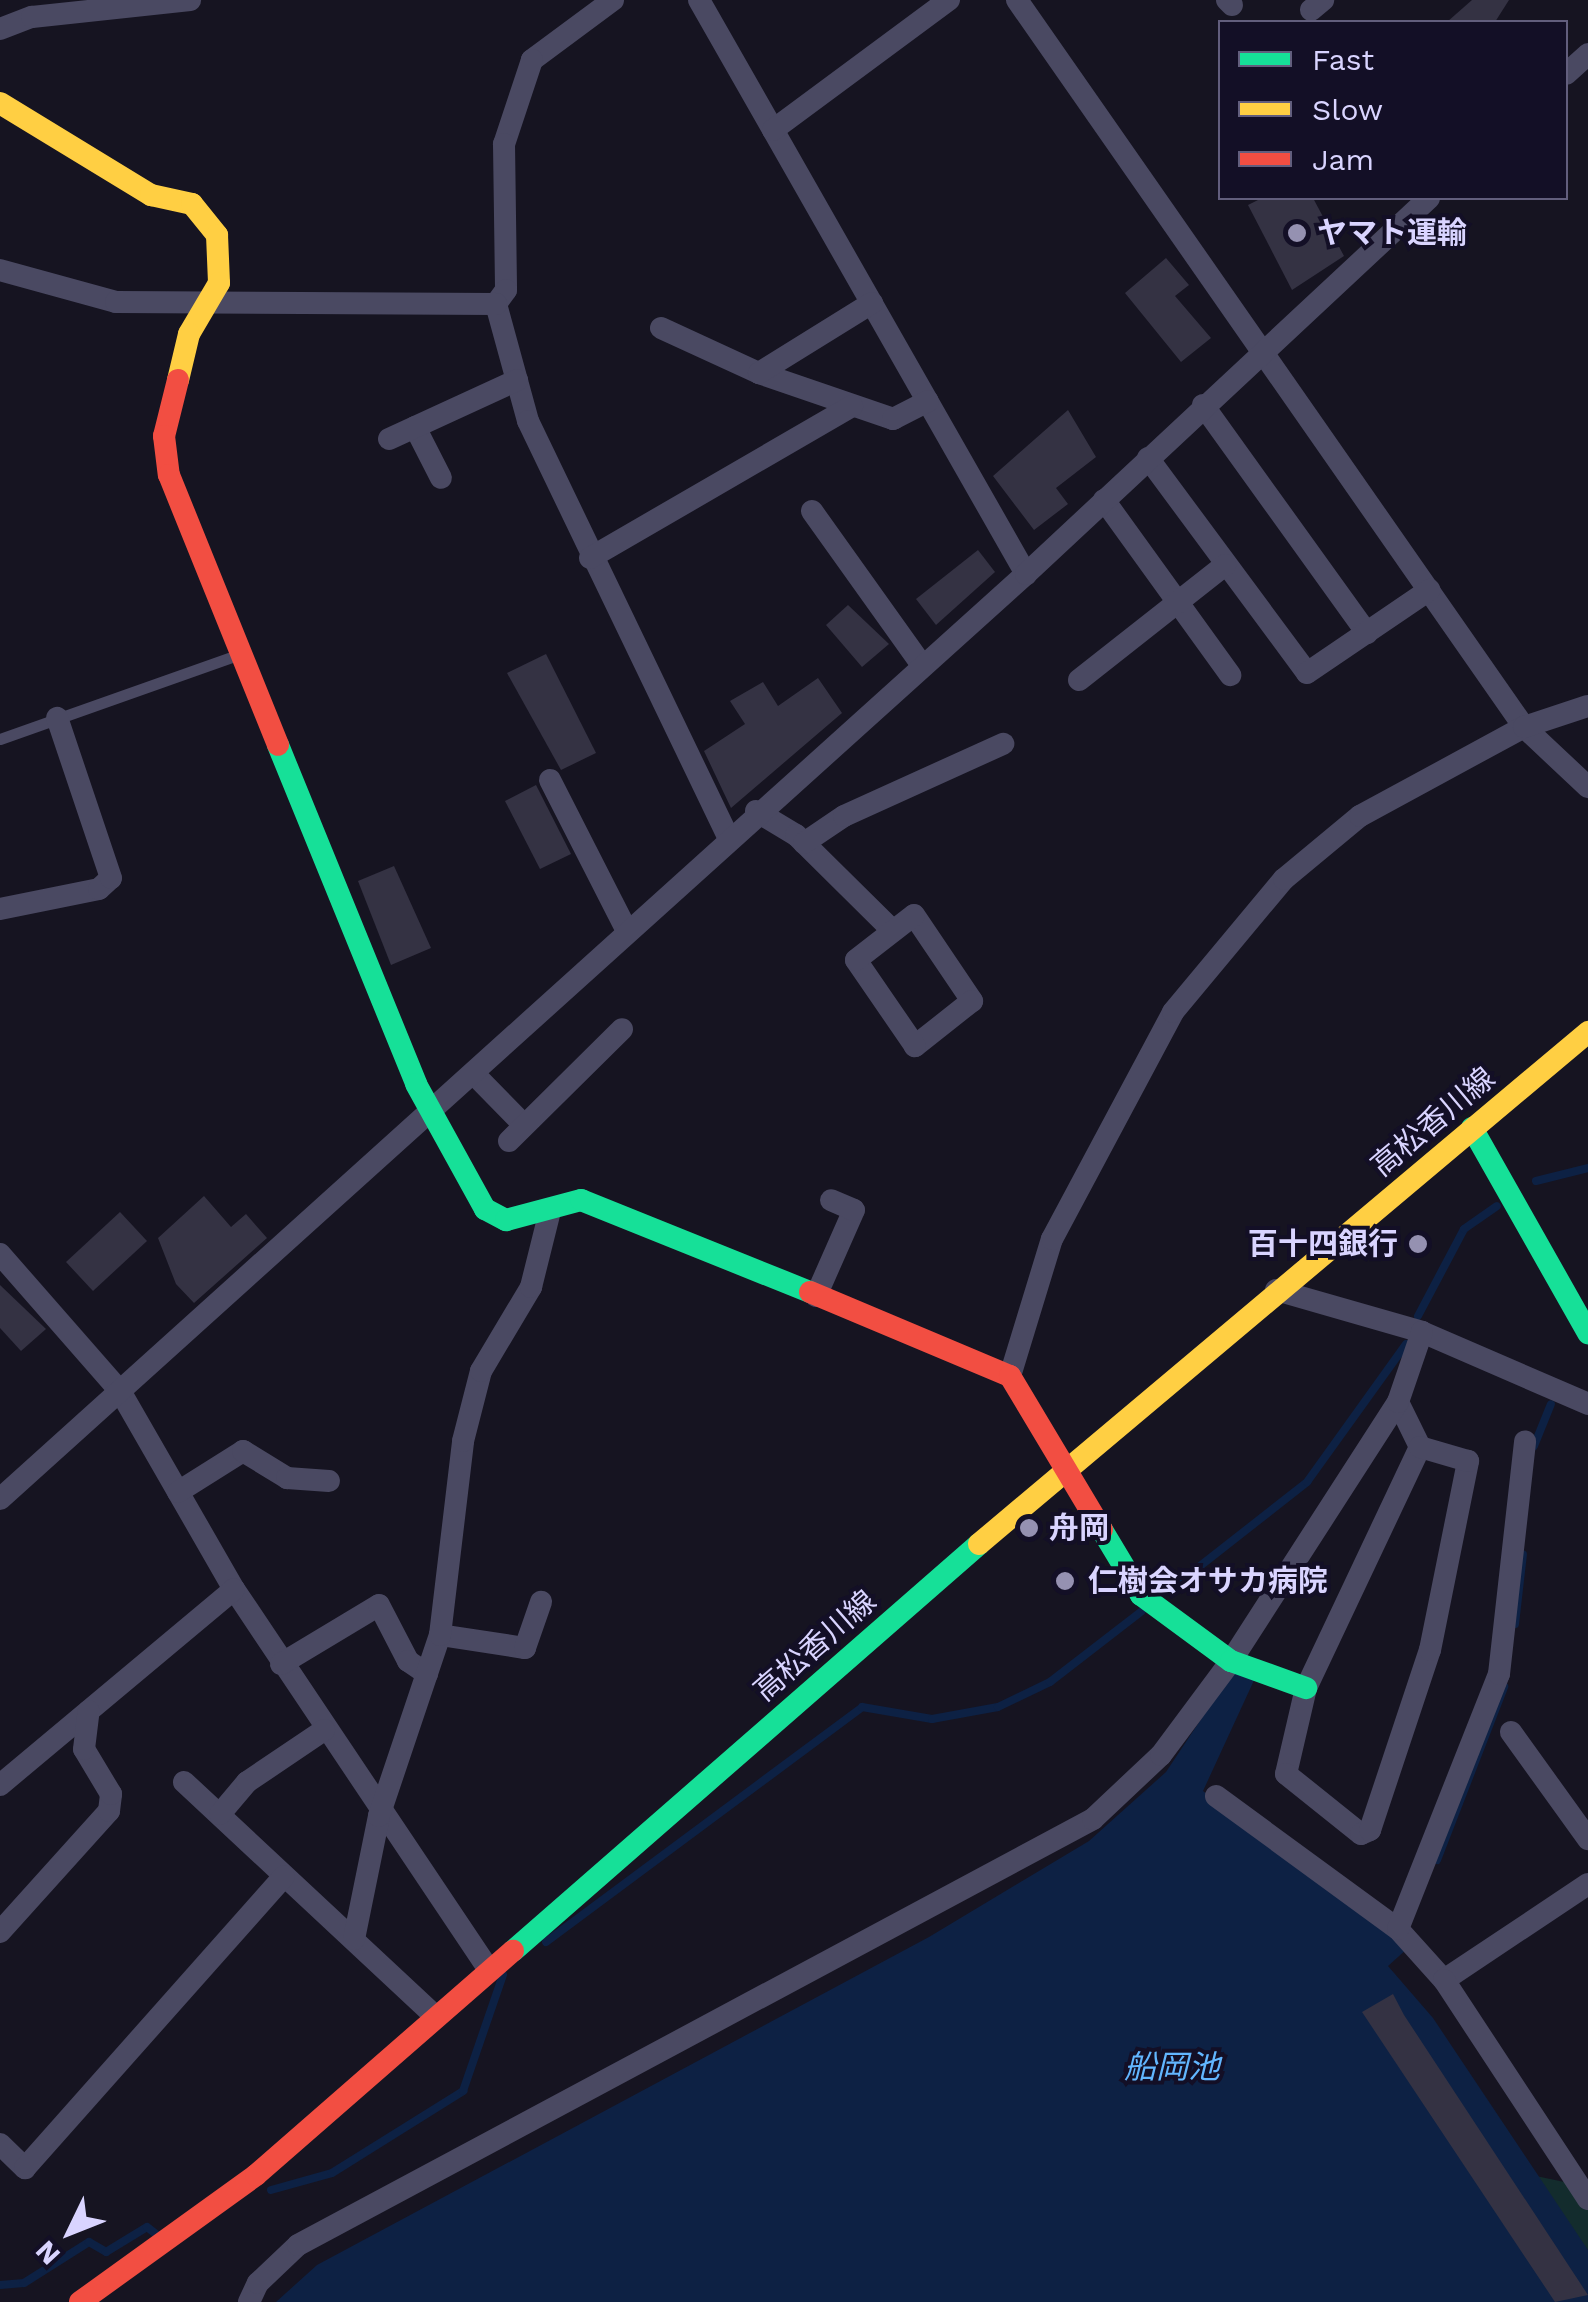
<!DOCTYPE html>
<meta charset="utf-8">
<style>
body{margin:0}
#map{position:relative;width:1588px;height:2302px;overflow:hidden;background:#161421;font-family:"Work Sans","Noto Sans JP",sans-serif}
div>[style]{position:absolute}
.green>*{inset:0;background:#132c2d}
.water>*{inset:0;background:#0d2144}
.stream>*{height:8px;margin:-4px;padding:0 4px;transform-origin:4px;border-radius:4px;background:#0d2144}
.building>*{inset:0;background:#343243}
.lane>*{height:11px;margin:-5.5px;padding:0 5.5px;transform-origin:5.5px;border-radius:5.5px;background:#4a4962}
.street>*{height:22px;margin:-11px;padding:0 11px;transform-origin:11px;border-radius:11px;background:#4a4962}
.fast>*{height:22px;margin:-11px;padding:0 11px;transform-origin:11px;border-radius:11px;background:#16e098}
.slow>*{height:22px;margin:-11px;padding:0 11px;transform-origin:11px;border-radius:11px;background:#ffcf43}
.jam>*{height:22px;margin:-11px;padding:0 11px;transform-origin:11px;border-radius:11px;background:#f24e42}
.dots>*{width:28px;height:28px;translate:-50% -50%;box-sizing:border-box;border:5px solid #130f26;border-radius:50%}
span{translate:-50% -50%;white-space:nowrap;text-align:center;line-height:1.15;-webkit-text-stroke:8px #130f26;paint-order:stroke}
.poi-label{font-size:30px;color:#d9d4ff;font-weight:700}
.left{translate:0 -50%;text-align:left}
.right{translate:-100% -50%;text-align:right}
.street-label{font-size:30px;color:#d9d4ff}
.water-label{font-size:32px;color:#62b6ff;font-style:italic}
.legend{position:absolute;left:1218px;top:20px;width:350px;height:180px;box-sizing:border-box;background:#130f26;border:2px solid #625e7d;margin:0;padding:12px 18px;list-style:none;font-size:30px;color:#d9d4ff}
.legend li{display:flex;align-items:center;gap:20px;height:50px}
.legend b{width:50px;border:2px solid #625e7d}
.north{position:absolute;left:20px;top:2182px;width:100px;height:100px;-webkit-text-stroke:8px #130f26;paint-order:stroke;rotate:227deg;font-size:28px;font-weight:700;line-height:40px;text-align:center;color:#d9d4ff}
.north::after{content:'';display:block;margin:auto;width:35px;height:45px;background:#d9d4ff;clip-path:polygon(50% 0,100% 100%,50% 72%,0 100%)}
</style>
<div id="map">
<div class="green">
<div style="clip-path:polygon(1536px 2176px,1588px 2187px,1588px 2250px,1577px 2238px)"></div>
</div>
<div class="water">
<div style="clip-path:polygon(1237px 1665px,1256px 1676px,1203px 1791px,1408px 1948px,1388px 1966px,1433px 2018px,1588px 2250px,1588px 2302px,276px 2302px,317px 2265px,929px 1937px,1089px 1841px,1166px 1772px)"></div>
</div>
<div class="stream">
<div style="left:1536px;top:1181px;width:54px;rotate:-14deg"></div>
<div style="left:1418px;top:1316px;width:98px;rotate:-62.1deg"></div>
<div style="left:1464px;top:1229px;width:40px;rotate:-34.9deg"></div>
<div style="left:1534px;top:1446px;width:45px;rotate:-68deg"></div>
<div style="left:1172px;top:1588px;width:172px;rotate:-38.1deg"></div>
<div style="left:1307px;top:1482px;width:170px;rotate:-54.3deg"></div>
<div style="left:1515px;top:1624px;width:70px;rotate:-83.5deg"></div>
<div style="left:1437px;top:1860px;width:186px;rotate:-68.8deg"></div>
<div style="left:546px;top:1942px;width:394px;rotate:-36.6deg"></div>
<div style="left:862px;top:1707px;width:71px;rotate:9.7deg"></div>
<div style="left:932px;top:1719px;width:67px;rotate:-10.3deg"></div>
<div style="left:998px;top:1707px;width:58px;rotate:-25.7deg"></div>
<div style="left:1050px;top:1682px;width:116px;rotate:-37.7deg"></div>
<div style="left:271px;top:2190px;width:63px;rotate:-15.6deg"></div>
<div style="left:332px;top:2173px;width:155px;rotate:-32deg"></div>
<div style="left:463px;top:2091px;width:123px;rotate:-71deg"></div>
<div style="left:0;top:2285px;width:24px;rotate:-5deg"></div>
<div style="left:24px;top:2283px;width:77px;rotate:-32.2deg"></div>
<div style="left:89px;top:2242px;width:20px;rotate:30deg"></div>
<div style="left:106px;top:2252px;width:48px;rotate:-31.4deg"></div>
<div style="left:147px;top:2227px;width:11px;rotate:38deg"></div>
</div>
<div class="building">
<div style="clip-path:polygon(1472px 0,1509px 0,1495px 22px,1447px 22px)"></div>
<div style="clip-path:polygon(1262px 198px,1313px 198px,1344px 256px,1292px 290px,1248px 205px)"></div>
<div style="clip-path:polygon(1166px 258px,1189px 285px,1175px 296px,1211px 338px,1181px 362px,1125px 293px)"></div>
<div style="clip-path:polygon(1068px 410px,1096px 457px,1056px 488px,1068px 504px,1034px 530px,993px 476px)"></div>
<div style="clip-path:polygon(978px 550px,995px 572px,936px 625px,916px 599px)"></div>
<div style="clip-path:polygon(848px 605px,889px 644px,862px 667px,826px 625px)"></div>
<div style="clip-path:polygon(546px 654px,596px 753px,561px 770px,507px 673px)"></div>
<div style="clip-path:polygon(818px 678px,842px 713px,731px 808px,704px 751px,745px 724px,730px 701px,763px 682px,778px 706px)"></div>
<div style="clip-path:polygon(536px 785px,571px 854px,540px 869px,505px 801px)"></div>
<div style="clip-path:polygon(394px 866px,431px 948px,391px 965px,358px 881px)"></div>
<div style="clip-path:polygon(204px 1196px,231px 1227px,246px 1214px,267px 1238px,194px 1303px,176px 1284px,158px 1238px)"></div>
<div style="clip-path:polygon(120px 1212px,147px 1241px,93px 1291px,66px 1262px)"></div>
<div style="clip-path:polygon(0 1285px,46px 1329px,21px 1351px,0 1328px)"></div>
<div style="clip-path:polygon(1393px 1994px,1404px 2015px,1588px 2295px,1555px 2302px,1362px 2012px)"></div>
</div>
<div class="lane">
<div style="left:0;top:739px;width:251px;rotate:-19.5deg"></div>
</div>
<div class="street">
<div style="left:613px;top:0;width:101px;rotate:143.5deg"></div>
<div style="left:532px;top:60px;width:89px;rotate:108.4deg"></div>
<div style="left:504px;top:144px;width:146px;rotate:89.2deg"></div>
<div style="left:506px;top:290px;width:17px;rotate:126deg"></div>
<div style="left:496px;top:304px;width:121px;rotate:74.7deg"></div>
<div style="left:528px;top:421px;width:461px;rotate:64.3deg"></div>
<div style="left:699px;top:0;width:661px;rotate:60.33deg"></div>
<div style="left:1017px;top:0;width:886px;rotate:55.11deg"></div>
<div style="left:1524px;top:727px;width:88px;rotate:43.2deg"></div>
<div style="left:1227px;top:0;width:7px;rotate:45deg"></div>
<div style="left:1311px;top:10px;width:16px;rotate:-40deg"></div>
<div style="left:0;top:29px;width:34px;rotate:-21deg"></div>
<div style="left:32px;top:17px;width:159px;rotate:-6.1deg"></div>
<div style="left:1566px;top:74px;width:30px;rotate:-42deg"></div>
<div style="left:773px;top:130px;width:219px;rotate:-36.5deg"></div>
<div style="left:0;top:270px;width:120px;rotate:15.4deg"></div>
<div style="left:116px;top:302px;width:380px;rotate:0.3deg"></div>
<div style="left:661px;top:328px;width:108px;rotate:24.7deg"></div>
<div style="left:759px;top:373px;width:142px;rotate:18.9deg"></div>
<div style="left:893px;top:419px;width:39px;rotate:-27deg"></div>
<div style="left:759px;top:373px;width:133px;rotate:-31.8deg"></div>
<div style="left:1203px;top:405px;width:281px;rotate:54.3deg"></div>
<div style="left:415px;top:427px;width:57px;rotate:63deg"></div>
<div style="left:389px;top:439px;width:141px;rotate:-24.7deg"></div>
<div style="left:1148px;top:458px;width:267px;rotate:53.5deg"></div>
<div style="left:1307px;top:673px;width:148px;rotate:-34.2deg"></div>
<div style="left:1104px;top:500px;width:216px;rotate:54.2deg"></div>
<div style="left:812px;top:511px;width:189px;rotate:54.5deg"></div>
<div style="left:590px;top:558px;width:303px;rotate:-30.1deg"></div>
<div style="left:1079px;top:680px;width:186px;rotate:-38.2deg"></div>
<div style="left:550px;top:780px;width:169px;rotate:63deg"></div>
<div style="left:756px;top:811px;width:47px;rotate:31deg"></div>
<div style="left:796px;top:835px;width:136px;rotate:44.7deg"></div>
<div style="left:804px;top:843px;width:48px;rotate:-34deg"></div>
<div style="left:844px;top:816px;width:175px;rotate:-24.4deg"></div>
<div style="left:0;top:909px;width:101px;rotate:-11.4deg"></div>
<div style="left:99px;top:889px;width:16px;rotate:-43deg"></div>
<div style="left:111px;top:878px;width:169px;rotate:-108.6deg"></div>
<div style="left:914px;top:915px;width:104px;rotate:56deg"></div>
<div style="left:972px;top:1001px;width:73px;rotate:141.7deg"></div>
<div style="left:915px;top:1046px;width:104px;rotate:-124.5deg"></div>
<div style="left:856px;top:960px;width:73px;rotate:-37.8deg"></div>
<div style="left:474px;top:1074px;width:71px;rotate:45.6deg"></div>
<div style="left:509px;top:1141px;width:159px;rotate:-44.7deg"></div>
<div style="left:0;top:1254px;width:182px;rotate:48.8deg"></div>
<div style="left:120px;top:1391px;width:228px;rotate:60.1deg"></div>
<div style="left:234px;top:1589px;width:453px;rotate:56.2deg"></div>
<div style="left:1276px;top:1290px;width:152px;rotate:16deg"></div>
<div style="left:1422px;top:1332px;width:181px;rotate:23.4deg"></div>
<div style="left:816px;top:1296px;width:94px;rotate:-66.2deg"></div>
<div style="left:854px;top:1210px;width:25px;rotate:-157deg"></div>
<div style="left:1010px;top:1376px;width:143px;rotate:-73deg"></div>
<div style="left:1052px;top:1239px;width:257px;rotate:-61.9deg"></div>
<div style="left:1173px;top:1012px;width:173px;rotate:-50.2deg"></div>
<div style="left:1284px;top:879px;width:99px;rotate:-39.7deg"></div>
<div style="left:1360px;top:816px;width:187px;rotate:-28.5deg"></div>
<div style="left:1524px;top:727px;width:67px;rotate:-18.2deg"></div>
<div style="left:1398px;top:1402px;width:50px;rotate:63.9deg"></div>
<div style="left:1420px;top:1447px;width:267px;rotate:115.3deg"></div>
<div style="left:1306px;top:1688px;width:88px;rotate:103.1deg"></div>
<div style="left:1286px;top:1774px;width:96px;rotate:38.7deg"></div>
<div style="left:1361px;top:1834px;width:10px;rotate:-24deg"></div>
<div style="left:1370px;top:1830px;width:190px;rotate:-71.6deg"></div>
<div style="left:1430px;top:1650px;width:193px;rotate:-78.6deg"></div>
<div style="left:1468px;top:1461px;width:50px;rotate:-163.7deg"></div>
<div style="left:178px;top:1492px;width:77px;rotate:-32.2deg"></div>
<div style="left:243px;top:1451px;width:52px;rotate:31.5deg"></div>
<div style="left:287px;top:1478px;width:42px;rotate:4.1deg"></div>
<div style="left:0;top:1499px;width:1381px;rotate:-42.04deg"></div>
<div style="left:1026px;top:574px;width:551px;rotate:-43.01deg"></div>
<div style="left:440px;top:1635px;width:86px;rotate:8.7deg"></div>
<div style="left:525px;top:1648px;width:49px;rotate:-70.8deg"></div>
<div style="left:281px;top:1664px;width:114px;rotate:-31deg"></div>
<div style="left:379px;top:1605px;width:63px;rotate:62.6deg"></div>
<div style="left:408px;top:1661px;width:23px;rotate:34deg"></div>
<div style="left:1511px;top:1732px;width:132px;rotate:54.3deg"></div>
<div style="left:184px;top:1782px;width:340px;rotate:43deg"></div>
<div style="left:0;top:1785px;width:305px;rotate:-39.9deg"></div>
<div style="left:1216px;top:1796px;width:225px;rotate:36.2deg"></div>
<div style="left:1398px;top:1929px;width:69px;rotate:48deg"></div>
<div style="left:220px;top:1814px;width:42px;rotate:-49.8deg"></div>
<div style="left:247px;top:1782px;width:93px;rotate:-34deg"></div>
<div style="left:1588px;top:1884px;width:173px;rotate:146.3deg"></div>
<div style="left:1444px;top:1980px;width:262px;rotate:56.7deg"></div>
<div style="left:1398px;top:1929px;width:274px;rotate:-68.4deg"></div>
<div style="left:1499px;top:1674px;width:234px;rotate:-83.6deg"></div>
<div style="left:0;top:1932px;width:163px;rotate:-48deg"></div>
<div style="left:109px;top:1811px;width:17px;rotate:-83deg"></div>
<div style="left:111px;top:1794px;width:52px;rotate:-121deg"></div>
<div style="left:84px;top:1749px;width:38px;rotate:-83deg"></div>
<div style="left:354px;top:1939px;width:126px;rotate:-78.5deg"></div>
<div style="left:379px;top:1816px;width:191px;rotate:-71.4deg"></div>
<div style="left:440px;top:1635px;width:195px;rotate:-83.2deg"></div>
<div style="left:463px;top:1441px;width:72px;rotate:-75.6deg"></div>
<div style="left:481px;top:1371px;width:98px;rotate:-59.2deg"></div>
<div style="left:531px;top:1287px;width:78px;rotate:-76deg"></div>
<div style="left:0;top:2144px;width:35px;rotate:44deg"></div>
<div style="left:25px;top:2168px;width:390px;rotate:-48.4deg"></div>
<div style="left:249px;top:2302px;width:21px;rotate:-65deg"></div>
<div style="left:258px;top:2283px;width:55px;rotate:-43.5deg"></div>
<div style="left:298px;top:2245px;width:902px;rotate:-28.18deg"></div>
<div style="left:1093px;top:1819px;width:93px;rotate:-43.3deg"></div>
<div style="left:1161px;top:1755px;width:117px;rotate:-53.3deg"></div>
<div style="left:1231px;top:1661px;width:308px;rotate:-57.2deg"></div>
<div style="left:1398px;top:1402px;width:74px;rotate:-71.1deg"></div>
</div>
<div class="fast">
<div style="left:278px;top:745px;width:366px;rotate:67.8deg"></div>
<div style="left:416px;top:1084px;width:143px;rotate:61.1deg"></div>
<div style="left:485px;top:1209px;width:24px;rotate:28deg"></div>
<div style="left:506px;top:1220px;width:78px;rotate:-14.9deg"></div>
<div style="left:581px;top:1200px;width:247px;rotate:21.9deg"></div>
<div style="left:1472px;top:1128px;width:236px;rotate:60.5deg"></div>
<div style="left:1102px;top:1530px;width:76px;rotate:59deg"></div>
<div style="left:1141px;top:1595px;width:112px;rotate:36.3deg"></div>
<div style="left:1231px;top:1661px;width:80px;rotate:19.8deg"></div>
<div style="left:513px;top:1951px;width:619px;rotate:-41.13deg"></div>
</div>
<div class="slow">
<div style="left:0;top:103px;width:177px;rotate:31.4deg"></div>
<div style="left:151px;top:195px;width:42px;rotate:12.4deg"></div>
<div style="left:192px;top:204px;width:40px;rotate:51deg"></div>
<div style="left:217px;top:235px;width:48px;rotate:87.6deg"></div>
<div style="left:219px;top:283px;width:59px;rotate:120.5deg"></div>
<div style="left:189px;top:334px;width:47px;rotate:103.4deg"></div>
<div style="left:979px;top:1544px;width:796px;rotate:-40.05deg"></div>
</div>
<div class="jam">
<div style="left:178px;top:380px;width:58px;rotate:104deg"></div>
<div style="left:164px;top:436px;width:39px;rotate:83deg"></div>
<div style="left:169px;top:475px;width:291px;rotate:68deg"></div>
<div style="left:810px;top:1292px;width:217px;rotate:22.8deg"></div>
<div style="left:1010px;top:1376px;width:179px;rotate:59.1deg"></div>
<div style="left:80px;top:2302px;width:217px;rotate:-35.8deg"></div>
<div style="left:256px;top:2175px;width:341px;rotate:-41.1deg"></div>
</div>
<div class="dots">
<div style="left:1297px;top:233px;background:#9591b1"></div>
<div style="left:1418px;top:1244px;background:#9591b1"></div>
<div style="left:1029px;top:1528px;background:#9591b1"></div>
<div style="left:1065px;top:1581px;background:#9591b1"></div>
</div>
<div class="poi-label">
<span class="left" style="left:1317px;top:233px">ヤマト運輸</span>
<span class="right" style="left:1398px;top:1244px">百十四銀行</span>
<span class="left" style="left:1049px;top:1528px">舟岡</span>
<span class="left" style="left:1088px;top:1581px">仁樹会オサカ病院</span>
</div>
<div class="street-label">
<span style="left:1433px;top:1122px;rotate:-40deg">高松香川線</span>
<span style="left:815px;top:1646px;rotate:-41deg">高松香川線</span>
</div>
<div class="water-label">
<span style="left:1172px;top:2067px">船岡池</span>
</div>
<ul class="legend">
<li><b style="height:12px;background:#16e098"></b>Fast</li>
<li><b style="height:12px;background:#ffcf43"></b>Slow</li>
<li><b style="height:12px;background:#f24e42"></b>Jam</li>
</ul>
<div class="north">N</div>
</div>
